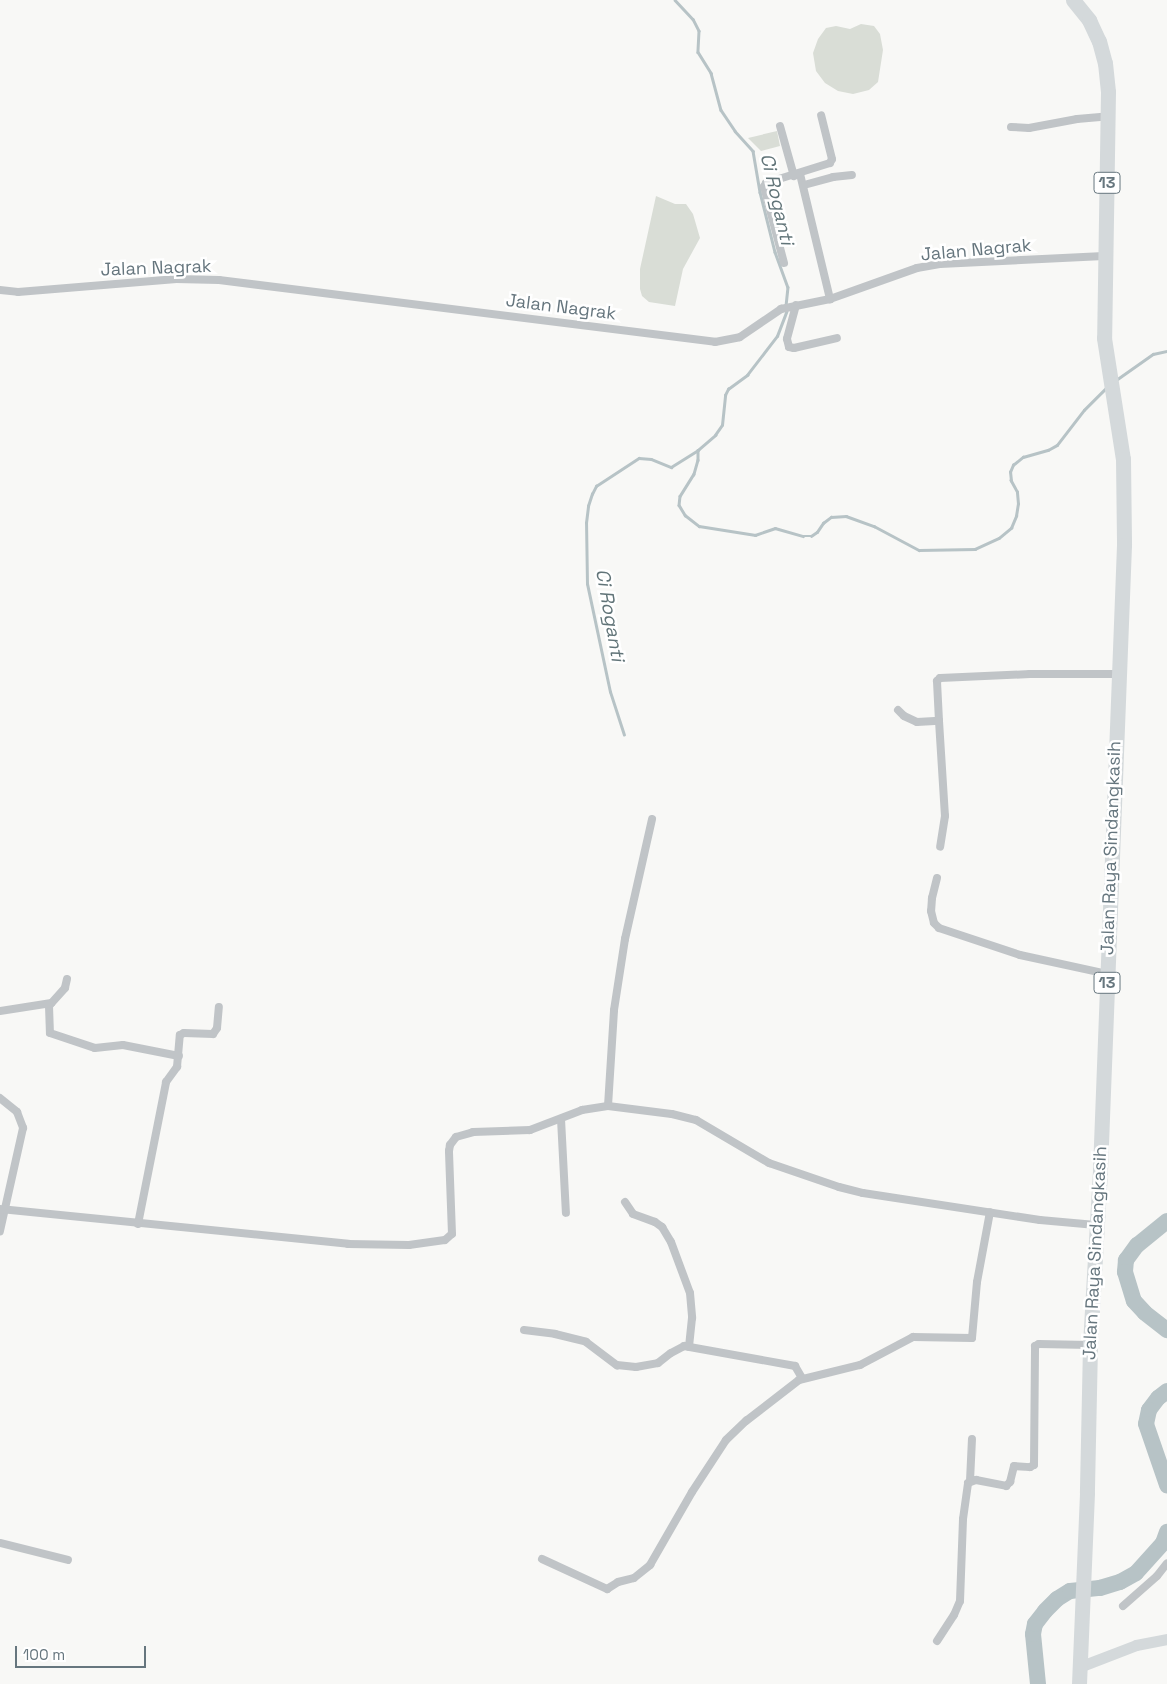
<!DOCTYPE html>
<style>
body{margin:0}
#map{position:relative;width:1167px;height:1684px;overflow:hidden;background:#f8f8f6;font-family:"Space Grotesk",sans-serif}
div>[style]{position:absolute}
.green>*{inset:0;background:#d9ddd6}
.stream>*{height:2.5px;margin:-1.25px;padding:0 1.25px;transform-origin:1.25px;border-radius:1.25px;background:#b7c3c6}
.river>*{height:16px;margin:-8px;padding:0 8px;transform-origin:8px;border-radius:8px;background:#b7c3c6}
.street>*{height:8px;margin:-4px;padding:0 4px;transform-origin:4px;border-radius:4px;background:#c0c4c7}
.secondary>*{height:11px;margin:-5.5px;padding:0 5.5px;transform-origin:5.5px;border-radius:5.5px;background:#d4d9db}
.highway>*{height:15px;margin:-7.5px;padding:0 7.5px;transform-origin:7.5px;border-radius:7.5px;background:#d4d9db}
span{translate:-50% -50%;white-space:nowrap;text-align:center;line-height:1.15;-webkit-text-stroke:5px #fff;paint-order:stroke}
.shield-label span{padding:1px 4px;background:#fff;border:1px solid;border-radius:4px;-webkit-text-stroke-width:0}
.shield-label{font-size:16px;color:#66767e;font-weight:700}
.street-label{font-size:18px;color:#66767e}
.water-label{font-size:19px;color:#617478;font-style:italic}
.scale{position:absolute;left:15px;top:1646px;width:131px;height:22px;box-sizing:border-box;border:2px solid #66767e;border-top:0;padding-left:6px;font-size:15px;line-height:18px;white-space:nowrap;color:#66767e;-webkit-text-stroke:4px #fff;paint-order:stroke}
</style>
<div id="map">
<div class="green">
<div style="clip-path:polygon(861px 24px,874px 26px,880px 34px,883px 50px,878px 82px,869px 90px,853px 94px,838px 91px,825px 83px,816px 71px,813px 53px,818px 39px,826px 28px,836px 26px,850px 29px)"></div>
<div style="clip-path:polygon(777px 131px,780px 146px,761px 151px,748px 138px)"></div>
<div style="clip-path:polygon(656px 196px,675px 204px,686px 204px,693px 214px,700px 238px,683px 269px,675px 306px,649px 302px,642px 296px,640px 289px,640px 269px)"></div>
</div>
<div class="stream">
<div style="left:675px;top:0;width:26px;rotate:47deg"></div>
<div style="left:693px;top:19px;width:13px;rotate:63deg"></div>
<div style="left:699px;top:31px;width:21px;rotate:93deg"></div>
<div style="left:698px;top:52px;width:25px;rotate:58deg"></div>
<div style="left:711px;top:73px;width:38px;rotate:75deg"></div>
<div style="left:721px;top:110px;width:25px;rotate:56deg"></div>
<div style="left:735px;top:131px;width:27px;rotate:48deg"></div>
<div style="left:753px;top:151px;width:42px;rotate:80.3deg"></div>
<div style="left:760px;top:192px;width:62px;rotate:76deg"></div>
<div style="left:775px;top:252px;width:37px;rotate:70deg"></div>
<div style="left:788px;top:287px;width:19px;rotate:96deg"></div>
<div style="left:1116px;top:380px;width:45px;rotate:-35.1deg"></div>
<div style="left:1153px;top:354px;width:14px;rotate:-12deg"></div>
<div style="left:698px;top:450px;width:10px;rotate:90deg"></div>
<div style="left:698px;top:460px;width:15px;rotate:106deg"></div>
<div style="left:694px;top:474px;width:26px;rotate:122deg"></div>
<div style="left:680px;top:496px;width:9px;rotate:96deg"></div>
<div style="left:679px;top:505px;width:12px;rotate:59deg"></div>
<div style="left:685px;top:515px;width:18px;rotate:38deg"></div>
<div style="left:699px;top:526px;width:57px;rotate:9.1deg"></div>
<div style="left:755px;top:535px;width:21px;rotate:-19deg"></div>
<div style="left:775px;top:528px;width:29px;rotate:16deg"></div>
<div style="left:803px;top:536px;width:8px"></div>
<div style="left:811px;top:536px;width:7px;rotate:-34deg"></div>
<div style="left:817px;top:532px;width:11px;rotate:-56deg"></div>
<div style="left:823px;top:523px;width:10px;rotate:-37deg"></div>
<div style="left:831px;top:517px;width:15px;rotate:-4deg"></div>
<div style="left:846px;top:516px;width:30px;rotate:20deg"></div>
<div style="left:874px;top:526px;width:51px;rotate:28.1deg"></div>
<div style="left:919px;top:550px;width:56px;rotate:-1deg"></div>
<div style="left:975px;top:549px;width:26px;rotate:-25deg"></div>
<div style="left:999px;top:538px;width:16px;rotate:-40deg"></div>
<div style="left:1011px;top:528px;width:13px;rotate:-67deg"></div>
<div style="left:1016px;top:516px;width:12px;rotate:-81deg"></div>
<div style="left:1018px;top:504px;width:12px;rotate:-95deg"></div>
<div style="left:1017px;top:492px;width:13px;rotate:-119deg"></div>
<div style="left:1011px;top:481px;width:9px;rotate:-96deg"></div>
<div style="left:1010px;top:472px;width:8px;rotate:-67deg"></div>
<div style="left:1013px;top:465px;width:13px;rotate:-39deg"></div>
<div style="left:1023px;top:457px;width:26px;rotate:-16deg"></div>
<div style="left:1048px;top:450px;width:10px;rotate:-29deg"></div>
<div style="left:1057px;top:445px;width:44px;rotate:-52.4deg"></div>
<div style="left:1084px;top:410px;width:31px;rotate:-45deg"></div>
<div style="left:624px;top:735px;width:45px;rotate:-108deg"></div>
<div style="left:610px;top:692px;width:110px;rotate:-102deg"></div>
<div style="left:587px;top:584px;width:61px;rotate:-90.9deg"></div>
<div style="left:586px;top:523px;width:17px;rotate:-83deg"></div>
<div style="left:588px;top:506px;width:13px;rotate:-72deg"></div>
<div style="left:592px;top:494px;width:9px;rotate:-63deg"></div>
<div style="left:596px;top:486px;width:51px;rotate:-33.1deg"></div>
<div style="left:639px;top:458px;width:12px;rotate:5deg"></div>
<div style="left:651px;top:459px;width:22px;rotate:22deg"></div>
<div style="left:671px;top:467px;width:32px;rotate:-32deg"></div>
<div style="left:698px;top:450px;width:23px;rotate:-41deg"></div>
<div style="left:715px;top:435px;width:12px;rotate:-55deg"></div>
<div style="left:722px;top:425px;width:30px;rotate:-84deg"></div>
<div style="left:725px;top:395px;width:7px;rotate:-63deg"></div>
<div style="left:728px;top:389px;width:24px;rotate:-36deg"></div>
<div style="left:747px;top:375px;width:49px;rotate:-52.4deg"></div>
<div style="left:777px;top:336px;width:26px;rotate:-69deg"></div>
</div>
<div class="river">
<div style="left:1167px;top:1221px;width:38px;rotate:141deg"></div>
<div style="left:1137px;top:1245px;width:19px;rotate:126deg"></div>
<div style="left:1126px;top:1260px;width:12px;rotate:95deg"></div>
<div style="left:1125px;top:1272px;width:30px;rotate:73deg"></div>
<div style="left:1134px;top:1301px;width:16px;rotate:47deg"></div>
<div style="left:1145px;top:1313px;width:28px;rotate:38deg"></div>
<div style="left:1167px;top:1391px;width:11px;rotate:142deg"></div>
<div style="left:1158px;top:1398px;width:15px;rotate:127deg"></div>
<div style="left:1149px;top:1410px;width:14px;rotate:102deg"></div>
<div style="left:1146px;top:1424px;width:65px;rotate:71deg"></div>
<div style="left:1038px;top:1684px;width:50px;rotate:-95.7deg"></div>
<div style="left:1033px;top:1634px;width:10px;rotate:-79deg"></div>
<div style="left:1035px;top:1624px;width:16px;rotate:-52deg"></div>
<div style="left:1045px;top:1611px;width:17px;rotate:-45deg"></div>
<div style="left:1057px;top:1599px;width:15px;rotate:-32deg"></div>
<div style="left:1070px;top:1591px;width:30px;rotate:-6deg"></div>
<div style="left:1100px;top:1588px;width:21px;rotate:-17deg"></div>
<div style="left:1120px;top:1582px;width:18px;rotate:-29deg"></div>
<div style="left:1136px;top:1573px;width:40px;rotate:-48deg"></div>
<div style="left:1163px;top:1543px;width:12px;rotate:-70deg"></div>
</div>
<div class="street">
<div style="left:780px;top:126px;width:52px;rotate:74.4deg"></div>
<div style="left:1011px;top:127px;width:18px;rotate:3deg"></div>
<div style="left:1029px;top:128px;width:49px;rotate:-10.6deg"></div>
<div style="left:1077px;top:119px;width:32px;rotate:-5deg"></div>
<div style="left:800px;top:174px;width:129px;rotate:76.5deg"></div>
<div style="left:804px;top:185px;width:30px;rotate:-15deg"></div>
<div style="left:833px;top:177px;width:19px;rotate:-6deg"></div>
<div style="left:784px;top:263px;width:79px;rotate:-104.7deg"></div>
<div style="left:764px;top:187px;width:4px;rotate:-63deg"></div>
<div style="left:766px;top:183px;width:67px;rotate:-17.4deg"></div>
<div style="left:830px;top:163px;width:4px;rotate:-63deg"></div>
<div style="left:832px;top:159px;width:45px;rotate:-104deg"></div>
<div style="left:0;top:290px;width:18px;rotate:6deg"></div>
<div style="left:18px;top:292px;width:159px;rotate:-4.7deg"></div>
<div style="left:176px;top:279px;width:43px;rotate:1.3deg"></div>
<div style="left:219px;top:280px;width:500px;rotate:7.1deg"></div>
<div style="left:715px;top:342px;width:25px;rotate:-11deg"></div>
<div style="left:740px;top:337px;width:50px;rotate:-34.3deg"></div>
<div style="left:781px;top:309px;width:50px;rotate:-11.5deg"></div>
<div style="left:830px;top:299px;width:92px;rotate:-19.6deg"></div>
<div style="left:917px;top:268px;width:23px;rotate:-10deg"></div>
<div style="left:940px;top:264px;width:164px;rotate:-2.8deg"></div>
<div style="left:796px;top:305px;width:35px;rotate:105deg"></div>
<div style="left:787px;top:339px;width:8px;rotate:76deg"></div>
<div style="left:789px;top:347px;width:5px;rotate:11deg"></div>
<div style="left:794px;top:348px;width:44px;rotate:-13.1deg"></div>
<div style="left:898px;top:710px;width:8px;rotate:45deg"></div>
<div style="left:904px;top:716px;width:14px;rotate:25deg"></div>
<div style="left:917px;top:722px;width:22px;rotate:-3deg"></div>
<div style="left:939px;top:721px;width:40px;rotate:-92.9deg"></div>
<div style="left:937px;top:681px;width:4px;rotate:-45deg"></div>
<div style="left:940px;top:678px;width:90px;rotate:-2.5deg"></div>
<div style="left:1030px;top:674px;width:87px"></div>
<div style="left:939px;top:721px;width:95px;rotate:86.4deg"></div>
<div style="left:945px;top:816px;width:31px;rotate:99deg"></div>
<div style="left:937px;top:878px;width:21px;rotate:104deg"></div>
<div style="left:932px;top:898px;width:13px;rotate:94deg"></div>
<div style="left:931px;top:911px;width:12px;rotate:76deg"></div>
<div style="left:934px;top:923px;width:7px;rotate:45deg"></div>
<div style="left:939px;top:928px;width:85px;rotate:18.4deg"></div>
<div style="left:1020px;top:955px;width:89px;rotate:12.3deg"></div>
<div style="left:67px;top:979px;width:9px;rotate:103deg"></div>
<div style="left:65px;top:988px;width:24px;rotate:132deg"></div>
<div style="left:49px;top:1006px;width:27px;rotate:88deg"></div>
<div style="left:50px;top:1033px;width:47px;rotate:18.4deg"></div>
<div style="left:95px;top:1048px;width:28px;rotate:-6deg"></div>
<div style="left:123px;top:1045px;width:57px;rotate:11.1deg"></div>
<div style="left:0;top:1011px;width:52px;rotate:-8.9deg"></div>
<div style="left:0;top:1098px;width:22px;rotate:39deg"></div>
<div style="left:17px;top:1112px;width:17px;rotate:69deg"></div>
<div style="left:23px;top:1128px;width:106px;rotate:102.6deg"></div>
<div style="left:608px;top:1106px;width:96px;rotate:-86.4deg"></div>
<div style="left:614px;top:1010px;width:72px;rotate:-81.2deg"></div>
<div style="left:625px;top:939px;width:123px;rotate:-77.3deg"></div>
<div style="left:561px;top:1119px;width:94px;rotate:87deg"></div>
<div style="left:625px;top:1202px;width:14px;rotate:56deg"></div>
<div style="left:633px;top:1214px;width:23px;rotate:20deg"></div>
<div style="left:655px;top:1222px;width:9px;rotate:36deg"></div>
<div style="left:662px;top:1227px;width:17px;rotate:59deg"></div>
<div style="left:671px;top:1242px;width:54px;rotate:69.6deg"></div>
<div style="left:690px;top:1293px;width:25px;rotate:85deg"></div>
<div style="left:692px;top:1318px;width:29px;rotate:96deg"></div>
<div style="left:0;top:1209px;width:350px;rotate:5.7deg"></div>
<div style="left:348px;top:1244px;width:61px;rotate:0.9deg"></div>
<div style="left:409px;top:1245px;width:36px;rotate:-8deg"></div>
<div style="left:445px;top:1240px;width:9px;rotate:-41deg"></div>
<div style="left:452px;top:1234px;width:83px;rotate:-92.1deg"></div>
<div style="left:449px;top:1151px;width:6px;rotate:-81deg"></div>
<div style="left:450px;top:1145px;width:10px;rotate:-53deg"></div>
<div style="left:456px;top:1137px;width:18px;rotate:-16deg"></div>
<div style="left:473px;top:1132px;width:57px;rotate:-2deg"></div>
<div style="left:530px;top:1130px;width:56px;rotate:-21deg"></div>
<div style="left:582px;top:1110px;width:26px;rotate:-9deg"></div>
<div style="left:608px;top:1106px;width:64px;rotate:7.1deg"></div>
<div style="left:672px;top:1114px;width:25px;rotate:14deg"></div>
<div style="left:696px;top:1120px;width:85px;rotate:30.5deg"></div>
<div style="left:769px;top:1163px;width:74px;rotate:18.9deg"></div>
<div style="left:839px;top:1187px;width:25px;rotate:14deg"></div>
<div style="left:863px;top:1193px;width:179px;rotate:8.7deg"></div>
<div style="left:1040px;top:1220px;width:56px;rotate:5.1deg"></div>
<div style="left:138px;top:1224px;width:145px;rotate:-78.8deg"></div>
<div style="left:166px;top:1082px;width:19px;rotate:-54deg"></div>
<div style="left:177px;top:1067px;width:32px;rotate:-85deg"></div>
<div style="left:180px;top:1035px;width:4px;rotate:-27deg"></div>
<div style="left:184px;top:1033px;width:29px;rotate:2deg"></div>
<div style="left:213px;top:1034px;width:7px;rotate:-56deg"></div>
<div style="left:217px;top:1028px;width:21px;rotate:-85deg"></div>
<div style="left:524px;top:1330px;width:31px;rotate:7deg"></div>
<div style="left:555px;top:1334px;width:32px;rotate:14deg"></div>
<div style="left:586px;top:1342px;width:39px;rotate:37deg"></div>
<div style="left:617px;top:1365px;width:19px;rotate:6deg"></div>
<div style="left:636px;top:1367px;width:22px;rotate:-10deg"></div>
<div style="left:658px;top:1363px;width:16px;rotate:-38deg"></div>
<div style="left:671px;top:1353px;width:15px;rotate:-28deg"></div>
<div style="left:684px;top:1346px;width:113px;rotate:10.2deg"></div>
<div style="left:795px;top:1366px;width:14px;rotate:60deg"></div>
<div style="left:970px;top:1481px;width:42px;rotate:-87.3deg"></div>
<div style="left:0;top:1543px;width:70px;rotate:14deg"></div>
<div style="left:542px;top:1559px;width:72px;rotate:24.8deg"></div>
<div style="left:607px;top:1589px;width:13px;rotate:-32deg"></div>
<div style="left:618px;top:1582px;width:16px;rotate:-14deg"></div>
<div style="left:634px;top:1578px;width:21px;rotate:-39deg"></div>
<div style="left:650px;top:1565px;width:84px;rotate:-60.1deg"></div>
<div style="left:692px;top:1492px;width:62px;rotate:-56.8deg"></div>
<div style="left:726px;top:1440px;width:28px;rotate:-44deg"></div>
<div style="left:746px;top:1421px;width:67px;rotate:-37.7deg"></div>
<div style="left:799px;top:1380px;width:63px;rotate:-13.8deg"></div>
<div style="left:860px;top:1365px;width:60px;rotate:-27.8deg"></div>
<div style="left:913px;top:1337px;width:59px;rotate:1deg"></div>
<div style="left:972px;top:1338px;width:56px;rotate:-84.9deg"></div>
<div style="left:977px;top:1282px;width:71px;rotate:-79.5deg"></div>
<div style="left:1123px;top:1606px;width:45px;rotate:-41.4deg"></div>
<div style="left:1157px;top:1576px;width:16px;rotate:-52deg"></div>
<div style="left:937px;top:1641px;width:31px;rotate:-57deg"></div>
<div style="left:954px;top:1615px;width:15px;rotate:-67deg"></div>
<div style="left:960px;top:1601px;width:82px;rotate:-87.9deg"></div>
<div style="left:963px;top:1519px;width:36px;rotate:-82deg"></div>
<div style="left:968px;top:1483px;width:9px;rotate:-21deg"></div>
<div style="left:976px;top:1480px;width:31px;rotate:11deg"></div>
<div style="left:1006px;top:1486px;width:6px;rotate:-45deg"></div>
<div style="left:1010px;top:1482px;width:16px;rotate:-76deg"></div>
<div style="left:1014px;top:1466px;width:16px;rotate:4deg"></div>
<div style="left:1030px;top:1467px;width:4px;rotate:-27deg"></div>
<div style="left:1034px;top:1465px;width:119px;rotate:-89.5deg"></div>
<div style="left:1035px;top:1346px;width:4px;rotate:-27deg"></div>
<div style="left:1039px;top:1344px;width:51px;rotate:1.1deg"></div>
</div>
<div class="secondary">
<div style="left:1079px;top:1667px;width:61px;rotate:-21.1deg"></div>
<div style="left:1136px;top:1645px;width:32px;rotate:-11deg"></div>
</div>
<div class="highway">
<div style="left:1073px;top:0;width:26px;rotate:51deg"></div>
<div style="left:1089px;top:20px;width:23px;rotate:65deg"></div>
<div style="left:1099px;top:41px;width:23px;rotate:75deg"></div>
<div style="left:1105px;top:63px;width:29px;rotate:84deg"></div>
<div style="left:1108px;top:92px;width:246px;rotate:90.9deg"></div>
<div style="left:1104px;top:338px;width:122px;rotate:81.1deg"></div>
<div style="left:1123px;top:459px;width:86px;rotate:89.3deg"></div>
<div style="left:1124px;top:545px;width:626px;rotate:92.2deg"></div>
<div style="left:1100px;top:1171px;width:174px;rotate:93.3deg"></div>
<div style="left:1090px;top:1345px;width:148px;rotate:91.2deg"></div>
<div style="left:1087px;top:1493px;width:191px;rotate:92.4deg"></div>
</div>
<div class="shield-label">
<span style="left:1107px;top:183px">13</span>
<span style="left:1107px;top:983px">13</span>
</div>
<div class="street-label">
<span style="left:976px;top:250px;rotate:-5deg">Jalan Nagrak</span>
<span style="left:156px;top:268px;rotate:-2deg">Jalan Nagrak</span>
<span style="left:561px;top:307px;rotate:7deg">Jalan Nagrak</span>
<span style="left:1111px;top:848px;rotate:-88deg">Jalan Raya Sindangkasih</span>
<span style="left:1095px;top:1253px;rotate:-87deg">Jalan Raya Sindangkasih</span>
</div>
<div class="water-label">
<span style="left:777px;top:199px;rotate:77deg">Ci Roganti</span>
<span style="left:610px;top:615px;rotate:80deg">Ci Roganti</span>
</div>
<div class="scale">100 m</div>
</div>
